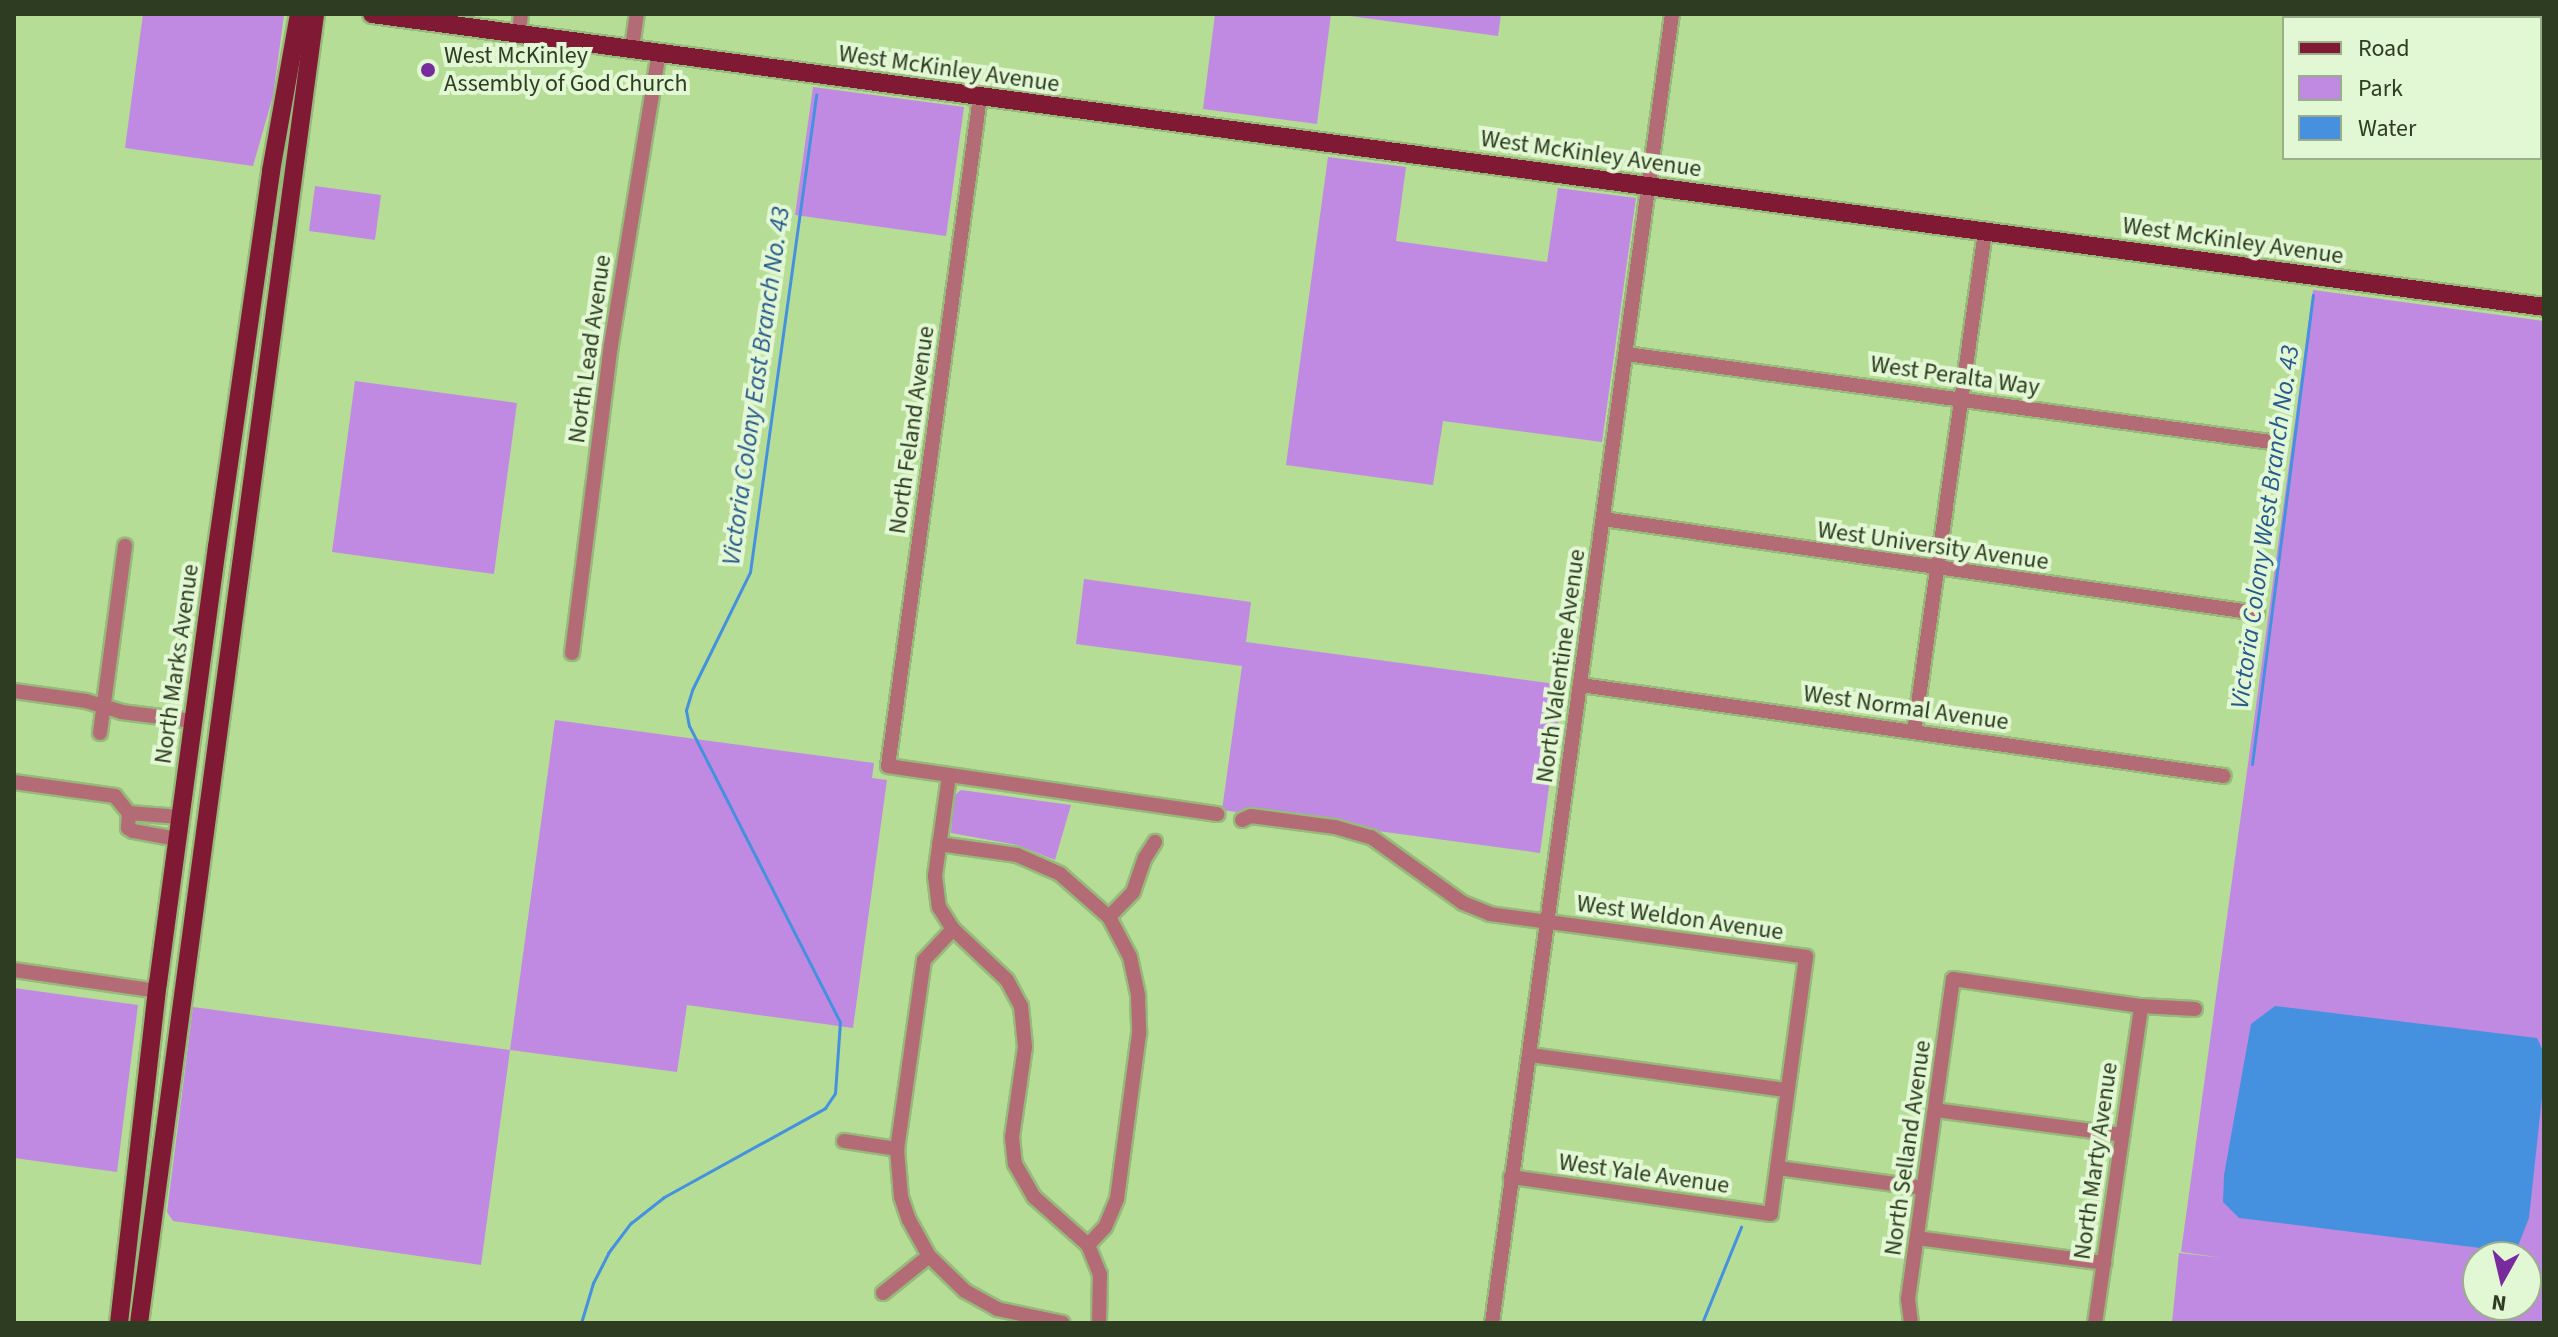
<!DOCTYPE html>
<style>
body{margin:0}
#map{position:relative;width:2558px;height:1337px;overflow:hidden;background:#b5dd96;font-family:"Source Sans 3",sans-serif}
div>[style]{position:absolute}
.green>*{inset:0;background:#c18ae2}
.water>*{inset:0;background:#4591e0}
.stream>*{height:3px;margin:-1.5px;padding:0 1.5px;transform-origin:1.5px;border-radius:1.5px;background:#4591e0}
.roads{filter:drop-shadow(2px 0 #97ba7c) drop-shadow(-2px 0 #97ba7c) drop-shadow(0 2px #97ba7c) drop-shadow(0 -2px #97ba7c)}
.minor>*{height:14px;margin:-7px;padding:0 7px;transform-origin:7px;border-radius:7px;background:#b36c75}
.major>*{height:18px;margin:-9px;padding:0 9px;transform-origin:9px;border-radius:9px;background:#801933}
.dots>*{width:22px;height:22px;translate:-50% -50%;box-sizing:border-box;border:4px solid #e2f7d3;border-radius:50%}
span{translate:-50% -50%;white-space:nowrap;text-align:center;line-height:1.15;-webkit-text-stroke:8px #e2f7d3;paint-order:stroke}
.poi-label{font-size:24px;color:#2e3d21}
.left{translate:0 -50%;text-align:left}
.street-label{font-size:24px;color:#2e3d21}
.water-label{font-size:26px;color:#25588d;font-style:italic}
.frame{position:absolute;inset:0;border:16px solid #2e3d21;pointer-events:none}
.legend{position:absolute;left:2282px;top:16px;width:260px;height:144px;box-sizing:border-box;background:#e2f7d3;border:2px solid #9aad8c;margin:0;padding:10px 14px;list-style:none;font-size:24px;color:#2e3d21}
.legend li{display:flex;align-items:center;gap:16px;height:40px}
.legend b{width:40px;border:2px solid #9aad8c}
.north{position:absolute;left:2462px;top:1241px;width:80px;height:80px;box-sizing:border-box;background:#e2f7d3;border:2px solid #9aad8c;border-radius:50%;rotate:188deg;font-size:22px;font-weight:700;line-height:32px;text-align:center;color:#2e3d21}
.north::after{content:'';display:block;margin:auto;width:28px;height:36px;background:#772b9d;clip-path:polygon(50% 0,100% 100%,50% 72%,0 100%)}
</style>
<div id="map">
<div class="green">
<div style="clip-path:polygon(143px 14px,284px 15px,273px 96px,253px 166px,125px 148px)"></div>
<div style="clip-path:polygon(1215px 14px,1331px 14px,1317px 124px,1203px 109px)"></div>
<div style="clip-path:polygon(1335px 14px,1501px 14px,1498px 36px)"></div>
<div style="clip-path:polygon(813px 87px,964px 107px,946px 236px,795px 215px)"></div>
<div style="clip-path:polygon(1328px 157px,1406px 167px,1396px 241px,1547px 262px,1558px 188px,1636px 198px,1602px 442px,1443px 421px,1433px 485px,1286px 465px)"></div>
<div style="clip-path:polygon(315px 186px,381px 195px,375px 240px,309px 231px)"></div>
<div style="clip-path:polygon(evenodd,2313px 290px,2544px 321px,2544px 1323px,2172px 1323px,2179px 1253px,2223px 1258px,2181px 1252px,2313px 290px,2478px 1257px,2526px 1257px,2526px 1305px,2478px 1305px,2478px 1257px)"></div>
<div style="clip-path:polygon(355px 381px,517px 403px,494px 574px,332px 552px)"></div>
<div style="clip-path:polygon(1084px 579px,1251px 602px,1246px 642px,1563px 685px,1540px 853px,1222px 810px,1242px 666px,1076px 644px)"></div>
<div style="clip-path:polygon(555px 720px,874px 763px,872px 778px,887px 780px,853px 1028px,687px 1005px,677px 1072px,510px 1050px,481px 1265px,173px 1221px,167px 1212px,193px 1007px,510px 1050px)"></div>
<div style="clip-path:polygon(961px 790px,1071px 805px,1055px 860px,1017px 845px,951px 833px,953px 797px)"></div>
<div style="clip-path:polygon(14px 988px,138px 1005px,117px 1172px,14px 1158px)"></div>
</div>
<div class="water">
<div style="clip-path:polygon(2275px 1006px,2537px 1038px,2544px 1053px,2544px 1078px,2529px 1218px,2518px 1246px,2496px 1250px,2239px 1218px,2223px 1202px,2224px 1175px,2251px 1024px)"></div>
</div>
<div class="stream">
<div style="left:2252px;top:764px;width:473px;rotate:-82.6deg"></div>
<div style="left:581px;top:1323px;width:42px;rotate:-73.3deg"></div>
<div style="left:593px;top:1283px;width:34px;rotate:-63deg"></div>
<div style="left:608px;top:1253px;width:38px;rotate:-53deg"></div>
<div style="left:631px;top:1223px;width:42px;rotate:-38.2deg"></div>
<div style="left:664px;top:1197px;width:184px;rotate:-28.9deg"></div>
<div style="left:825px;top:1108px;width:18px;rotate:-56deg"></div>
<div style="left:835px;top:1093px;width:71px;rotate:-86deg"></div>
<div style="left:840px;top:1022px;width:332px;rotate:-117deg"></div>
<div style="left:689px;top:726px;width:16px;rotate:-101deg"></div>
<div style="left:686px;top:710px;width:21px;rotate:-73deg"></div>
<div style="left:692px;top:690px;width:131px;rotate:-63.8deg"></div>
<div style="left:750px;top:572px;width:482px;rotate:-82.1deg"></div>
<div style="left:1702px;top:1323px;width:104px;rotate:-67.9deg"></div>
</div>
<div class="roads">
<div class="minor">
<div style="left:519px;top:33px;width:19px;rotate:-84deg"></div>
<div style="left:632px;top:48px;width:34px;rotate:-82deg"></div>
<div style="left:980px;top:97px;width:675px;rotate:97.83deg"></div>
<div style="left:888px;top:766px;width:333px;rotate:8.3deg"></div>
<div style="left:1626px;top:354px;width:658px;rotate:7.77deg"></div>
<div style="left:1603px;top:519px;width:661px;rotate:8.18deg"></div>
<div style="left:572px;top:653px;width:310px;rotate:-82.8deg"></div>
<div style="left:611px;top:345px;width:297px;rotate:-80.7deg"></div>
<div style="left:1581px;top:685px;width:649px;rotate:8.06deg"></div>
<div style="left:14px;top:691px;width:73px;rotate:7.9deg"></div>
<div style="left:86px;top:701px;width:37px;rotate:17deg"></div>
<div style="left:121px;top:712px;width:73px;rotate:7.1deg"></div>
<div style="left:1914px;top:732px;width:505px;rotate:-81.92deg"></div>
<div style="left:100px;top:733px;width:189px;rotate:-82.4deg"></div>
<div style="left:949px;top:776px;width:101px;rotate:98deg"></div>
<div style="left:935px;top:876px;width:31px;rotate:83deg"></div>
<div style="left:939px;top:907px;width:26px;rotate:58deg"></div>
<div style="left:953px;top:929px;width:74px;rotate:43.4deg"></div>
<div style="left:1007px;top:980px;width:30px;rotate:62deg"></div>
<div style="left:1021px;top:1006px;width:41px;rotate:84.4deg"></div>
<div style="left:1025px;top:1047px;width:91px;rotate:98.2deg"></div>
<div style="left:1012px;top:1137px;width:27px;rotate:84deg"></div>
<div style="left:1015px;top:1164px;width:38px;rotate:60deg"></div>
<div style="left:1034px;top:1197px;width:72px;rotate:41.6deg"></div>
<div style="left:1088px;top:1245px;width:31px;rotate:68deg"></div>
<div style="left:1100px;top:1274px;width:49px;rotate:91.2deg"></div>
<div style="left:14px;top:782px;width:102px;rotate:7.9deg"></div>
<div style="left:115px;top:796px;width:22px;rotate:51deg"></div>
<div style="left:1242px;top:820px;width:10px;rotate:-24deg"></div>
<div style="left:1251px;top:816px;width:85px;rotate:7.5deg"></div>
<div style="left:1335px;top:827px;width:37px;rotate:16deg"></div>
<div style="left:1371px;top:837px;width:113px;rotate:35.7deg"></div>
<div style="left:1463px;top:903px;width:29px;rotate:22deg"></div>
<div style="left:1490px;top:914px;width:319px;rotate:7.7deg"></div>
<div style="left:1806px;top:957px;width:259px;rotate:97.8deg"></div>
<div style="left:1771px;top:1214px;width:263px;rotate:-171.9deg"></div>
<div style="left:177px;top:839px;width:45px;rotate:-169.7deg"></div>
<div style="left:133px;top:831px;width:6px;rotate:-149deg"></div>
<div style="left:128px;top:828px;width:15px;rotate:-86deg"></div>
<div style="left:129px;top:813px;width:51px;rotate:4.5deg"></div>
<div style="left:939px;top:844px;width:79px;rotate:8deg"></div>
<div style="left:1017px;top:855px;width:47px;rotate:23.8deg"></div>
<div style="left:1060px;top:874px;width:65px;rotate:41.3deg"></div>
<div style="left:1109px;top:917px;width:45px;rotate:62.3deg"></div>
<div style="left:1130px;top:957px;width:40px;rotate:78deg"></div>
<div style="left:1138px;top:996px;width:38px;rotate:88deg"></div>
<div style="left:1139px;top:1034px;width:166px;rotate:97.6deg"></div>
<div style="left:1117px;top:1199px;width:30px;rotate:113deg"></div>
<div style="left:1105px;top:1227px;width:25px;rotate:133deg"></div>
<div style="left:1109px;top:917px;width:35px;rotate:-46deg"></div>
<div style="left:1133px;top:892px;width:36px;rotate:-71deg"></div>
<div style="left:1145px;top:858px;width:19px;rotate:-58deg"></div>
<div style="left:953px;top:929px;width:42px;rotate:133.1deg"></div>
<div style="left:924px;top:960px;width:191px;rotate:98.1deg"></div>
<div style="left:897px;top:1149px;width:48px;rotate:85.2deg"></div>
<div style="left:901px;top:1197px;width:24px;rotate:71deg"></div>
<div style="left:909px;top:1220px;width:41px;rotate:60.9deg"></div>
<div style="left:929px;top:1256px;width:50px;rotate:44.2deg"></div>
<div style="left:965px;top:1291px;width:37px;rotate:29deg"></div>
<div style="left:997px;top:1309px;width:67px;rotate:12deg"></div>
<div style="left:14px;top:970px;width:146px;rotate:8.3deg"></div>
<div style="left:1530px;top:1055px;width:258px;rotate:7.8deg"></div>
<div style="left:1935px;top:1110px;width:189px;rotate:7.6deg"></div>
<div style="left:844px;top:1141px;width:54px;rotate:8.6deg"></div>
<div style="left:1778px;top:1168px;width:147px;rotate:7.8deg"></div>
<div style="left:1917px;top:1238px;width:189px;rotate:7.6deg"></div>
<div style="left:883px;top:1293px;width:59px;rotate:-38.8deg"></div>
<div style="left:1492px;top:1323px;width:1321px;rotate:-82.17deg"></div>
<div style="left:1911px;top:1323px;width:24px;rotate:-97deg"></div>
<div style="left:1908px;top:1299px;width:323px;rotate:-82deg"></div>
<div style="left:1953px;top:979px;width:190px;rotate:8.2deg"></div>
<div style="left:2141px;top:1006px;width:54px;rotate:3.2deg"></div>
<div style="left:2095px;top:1323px;width:320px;rotate:-81.7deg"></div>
</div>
<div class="major">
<div style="left:372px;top:14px;width:2192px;rotate:7.68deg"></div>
<div style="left:119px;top:1323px;width:342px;rotate:-83.5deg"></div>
<div style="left:158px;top:983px;width:440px;rotate:-82.3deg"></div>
<div style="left:217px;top:547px;width:380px;rotate:-81.8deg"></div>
<div style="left:271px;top:171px;width:159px;rotate:-79.9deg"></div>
<div style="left:139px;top:1323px;width:1321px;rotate:-82.34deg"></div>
</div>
</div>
<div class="dots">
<div style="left:428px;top:70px;background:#772b9d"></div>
</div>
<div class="poi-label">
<span class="left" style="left:444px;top:70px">West McKinley<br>Assembly of God Church</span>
</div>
<div class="street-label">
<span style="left:949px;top:69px;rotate:8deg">West McKinley Avenue</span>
<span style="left:1591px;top:154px;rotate:8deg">West McKinley Avenue</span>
<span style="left:2233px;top:241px;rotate:8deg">West McKinley Avenue</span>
<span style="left:590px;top:349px;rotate:-82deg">North Lead Avenue</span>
<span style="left:1955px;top:376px;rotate:8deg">West Peralta Way</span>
<span style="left:912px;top:430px;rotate:-82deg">North Feland Avenue</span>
<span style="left:1933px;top:546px;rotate:8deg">West University Avenue</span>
<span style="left:177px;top:664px;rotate:-82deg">North Marks Avenue</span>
<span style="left:1561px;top:666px;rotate:-82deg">North Valentine Avenue</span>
<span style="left:1906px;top:708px;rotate:8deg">West Normal Avenue</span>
<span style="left:1680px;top:918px;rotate:8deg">West Weldon Avenue</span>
<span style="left:1908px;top:1148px;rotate:-82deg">North Selland Avenue</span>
<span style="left:2096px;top:1161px;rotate:-82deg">North Marty Avenue</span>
<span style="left:1644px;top:1174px;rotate:8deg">West Yale Avenue</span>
</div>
<div class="water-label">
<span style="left:756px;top:386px;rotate:-82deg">Victoria Colony East Branch No. 43</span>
<span style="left:2265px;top:527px;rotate:-82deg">Victoria Colony West Branch No. 43</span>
</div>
<div class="frame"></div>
<ul class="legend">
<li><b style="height:10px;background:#801933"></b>Road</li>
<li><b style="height:22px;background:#c18ae2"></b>Park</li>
<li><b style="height:22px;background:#4591e0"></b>Water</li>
</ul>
<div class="north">N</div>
</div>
